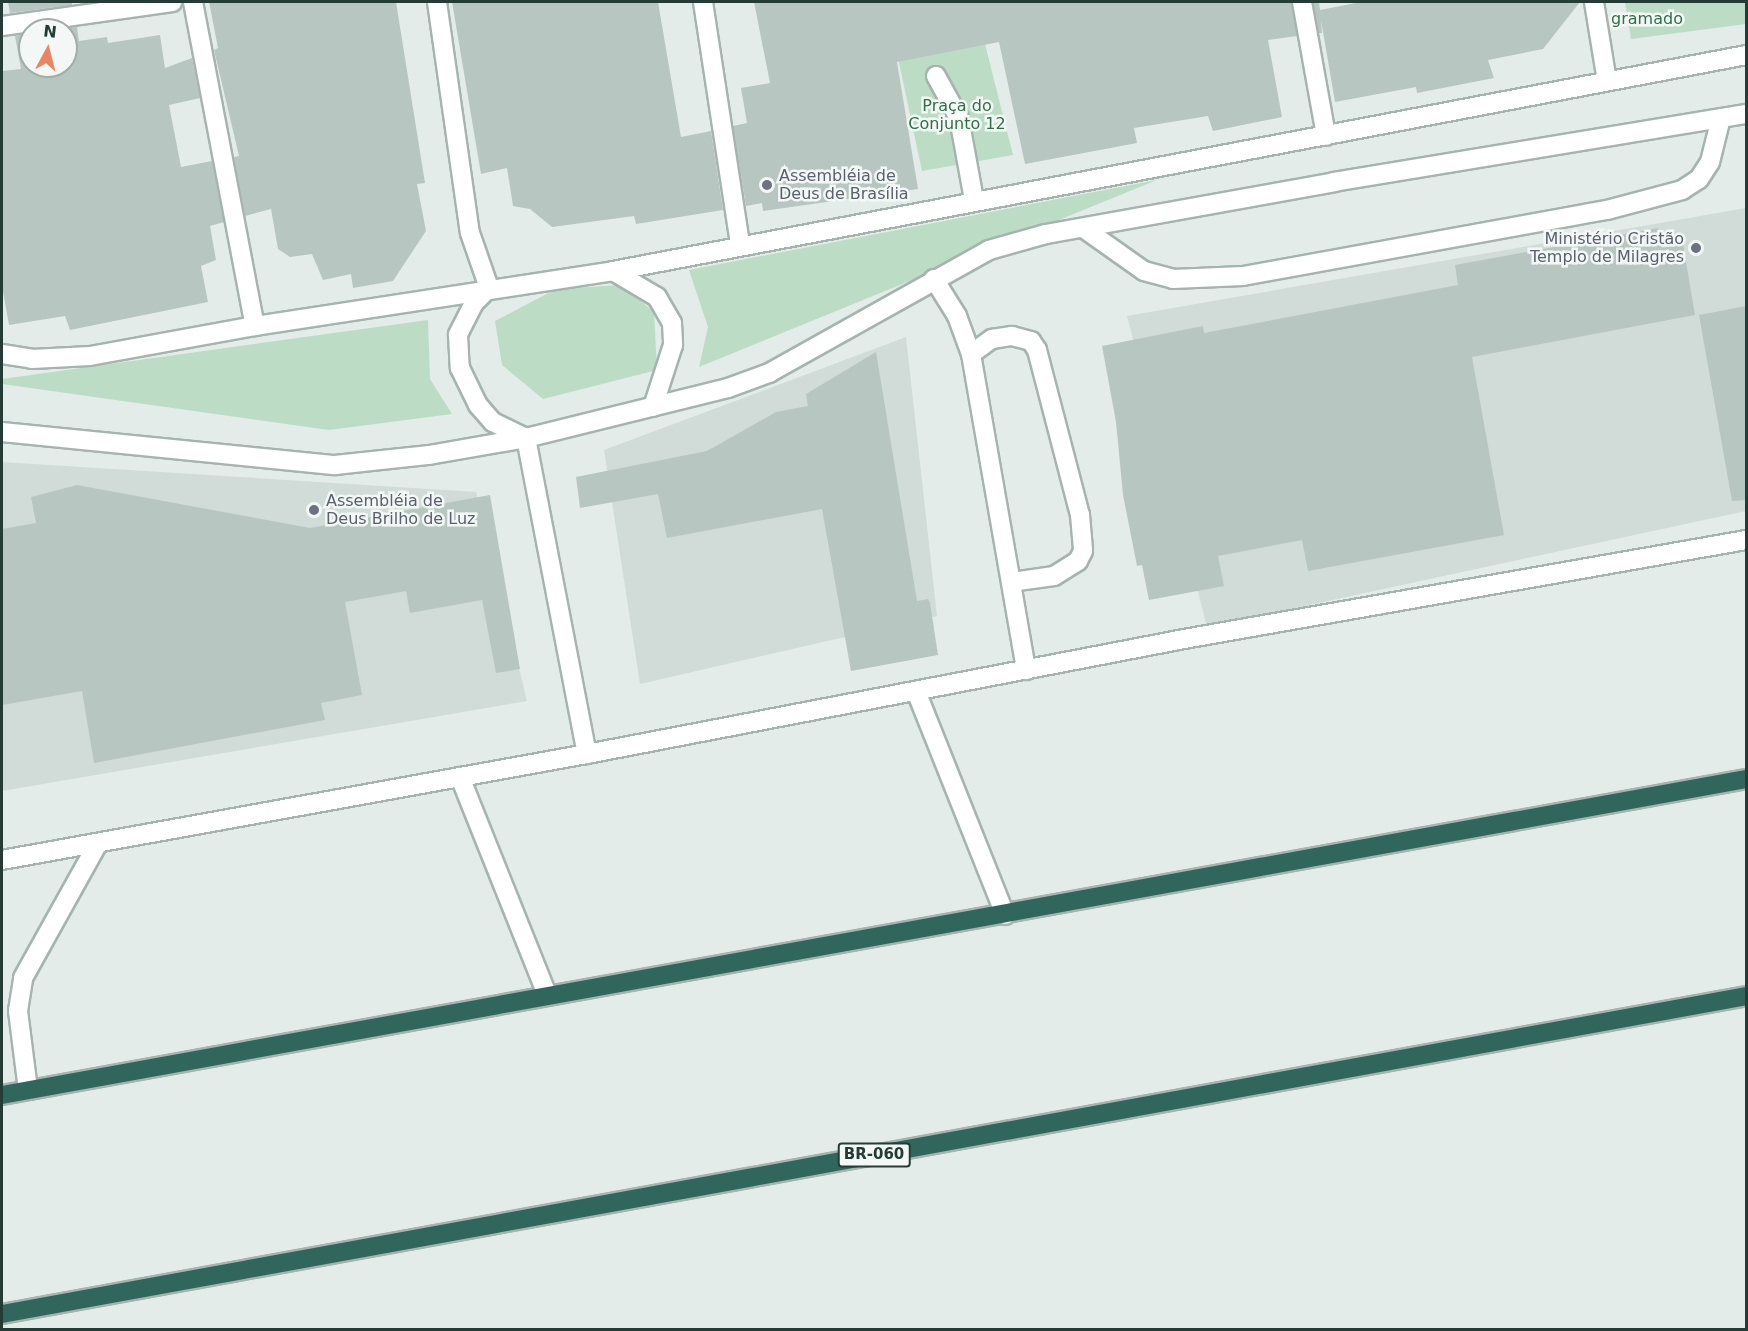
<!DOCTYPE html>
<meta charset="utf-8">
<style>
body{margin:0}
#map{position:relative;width:1748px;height:1331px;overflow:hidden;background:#e3ece8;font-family:"DejaVu Sans",sans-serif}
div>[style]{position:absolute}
.built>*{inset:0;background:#d1dbd7}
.green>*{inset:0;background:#bddcc5}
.building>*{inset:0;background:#b8c6c1}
.roads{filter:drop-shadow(2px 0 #a6b4af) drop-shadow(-2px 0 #a6b4af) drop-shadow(0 2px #a6b4af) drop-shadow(0 -2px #a6b4af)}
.minor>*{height:18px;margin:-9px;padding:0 9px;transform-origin:9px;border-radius:9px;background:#fff}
.highway>*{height:18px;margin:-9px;padding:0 9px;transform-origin:9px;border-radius:9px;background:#31665c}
.dots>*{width:16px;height:16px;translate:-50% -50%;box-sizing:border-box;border:3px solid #f3f8f6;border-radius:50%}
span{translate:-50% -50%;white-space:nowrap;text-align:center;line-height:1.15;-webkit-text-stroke:5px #f3f8f6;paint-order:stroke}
.shield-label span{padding:2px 4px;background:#f3f8f6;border:2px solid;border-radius:4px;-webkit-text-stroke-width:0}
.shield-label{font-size:15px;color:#243c35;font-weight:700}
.park-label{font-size:16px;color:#307049}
.worship-label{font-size:16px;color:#5b616d}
.left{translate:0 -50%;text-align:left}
.right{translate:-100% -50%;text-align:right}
.frame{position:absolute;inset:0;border:3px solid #243c35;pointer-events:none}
.north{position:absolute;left:18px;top:18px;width:60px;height:60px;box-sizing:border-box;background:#f3f8f6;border:2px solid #a0ada9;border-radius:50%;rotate:7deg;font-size:16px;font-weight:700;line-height:24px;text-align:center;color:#243c35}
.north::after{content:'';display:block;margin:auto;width:21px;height:27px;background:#e98563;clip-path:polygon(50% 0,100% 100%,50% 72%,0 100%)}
</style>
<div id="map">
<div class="built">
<div style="clip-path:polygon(1746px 208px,1746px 511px,1207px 627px,1127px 316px)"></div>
<div style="clip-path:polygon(906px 337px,937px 616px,640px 684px,604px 450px)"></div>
<div style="clip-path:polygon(2px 462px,476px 492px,527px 701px,2px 791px)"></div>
</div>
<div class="green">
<div style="clip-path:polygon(1625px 2px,1746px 2px,1746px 24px,1631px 39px)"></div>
<div style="clip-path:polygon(985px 44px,1013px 155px,922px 171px,898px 58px)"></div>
<div style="clip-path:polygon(1157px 180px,699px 367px,708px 327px,689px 270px)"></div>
<div style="clip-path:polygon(622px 285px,654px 312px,657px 370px,543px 399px,502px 365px,495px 321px,556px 289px)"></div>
<div style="clip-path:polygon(428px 320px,430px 379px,452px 414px,329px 430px,2px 384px,2px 379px)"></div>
</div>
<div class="building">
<div style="clip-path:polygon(8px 2px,72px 2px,72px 5px,10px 13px)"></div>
<div style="clip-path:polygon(209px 2px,396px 2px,425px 183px,417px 184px,426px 231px,393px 281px,353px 288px,351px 274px,323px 280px,312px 254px,290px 257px,278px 249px,271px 209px,245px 216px,234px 157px,239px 156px,214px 50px,218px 48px)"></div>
<div style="clip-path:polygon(452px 2px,658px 2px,681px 137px,711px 131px,723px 210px,636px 224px,634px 216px,552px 227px,530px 209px,513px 206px,507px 168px,481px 174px)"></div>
<div style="clip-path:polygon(754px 2px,1291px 2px,1297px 36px,1268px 40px,1282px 117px,1213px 131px,1208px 116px,1134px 128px,1137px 143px,1025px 164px,999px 42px,897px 62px,918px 189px,763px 211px,762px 203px,746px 206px,733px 126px,747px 123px,741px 88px,770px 83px)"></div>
<div style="clip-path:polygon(1313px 2px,1319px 2px,1320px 10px,1361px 2px,1580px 2px,1543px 49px,1488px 60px,1494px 78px,1417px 93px,1416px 87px,1335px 102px,1321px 20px,1322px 33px,1319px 33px)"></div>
<div style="clip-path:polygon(77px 27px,79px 41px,107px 37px,108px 43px,160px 35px,165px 68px,192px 58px,200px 98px,169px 105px,181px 167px,212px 161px,224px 222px,210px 226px,216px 260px,201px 266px,208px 302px,70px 330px,65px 316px,9px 325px,2px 286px,2px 71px,21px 69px,15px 36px,30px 33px,30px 66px,66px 66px,66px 30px,54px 30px)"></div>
<div style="clip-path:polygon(1658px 228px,1662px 248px,1683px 244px,1695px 315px,1472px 357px,1504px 535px,1308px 571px,1302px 540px,1218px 556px,1224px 586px,1149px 600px,1142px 565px,1137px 566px,1123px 495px,1116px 422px,1102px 346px,1203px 326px,1204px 333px,1458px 285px,1455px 265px)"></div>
<div style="clip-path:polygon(1746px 306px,1746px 500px,1732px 501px,1699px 315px)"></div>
<div style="clip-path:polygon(876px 352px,917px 601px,928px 599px,930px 603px,938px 655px,851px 671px,822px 509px,667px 538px,658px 494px,580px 508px,576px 477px,707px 451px,776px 412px,808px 406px,806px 394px)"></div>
<div style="clip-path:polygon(77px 485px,310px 528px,490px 495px,520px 669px,496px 673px,482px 600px,410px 613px,406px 591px,345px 602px,362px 695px,321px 703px,325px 720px,94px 763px,82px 691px,2px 705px,2px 529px,36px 523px,31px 497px)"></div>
</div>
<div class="roads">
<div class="minor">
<div style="left:193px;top:2px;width:330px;rotate:79.2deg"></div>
<div style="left:437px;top:2px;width:233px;rotate:81.9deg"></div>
<div style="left:470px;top:233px;width:58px;rotate:70.9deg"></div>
<div style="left:489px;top:288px;width:21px;rotate:135deg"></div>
<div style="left:474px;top:303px;width:36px;rotate:117deg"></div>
<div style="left:458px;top:335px;width:33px;rotate:87deg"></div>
<div style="left:460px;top:368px;width:41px;rotate:64.1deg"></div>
<div style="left:478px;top:405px;width:23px;rotate:49deg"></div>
<div style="left:493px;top:422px;width:37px;rotate:26deg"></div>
<div style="left:526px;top:438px;width:322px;rotate:79.1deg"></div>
<div style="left:703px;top:2px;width:245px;rotate:81.3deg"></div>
<div style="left:1302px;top:2px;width:136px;rotate:79.8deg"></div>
<div style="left:1594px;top:2px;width:80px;rotate:80.7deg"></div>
<div style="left:2px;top:26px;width:172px;rotate:-8deg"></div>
<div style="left:936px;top:76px;width:48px;rotate:61.3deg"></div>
<div style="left:959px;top:118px;width:83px;rotate:79.6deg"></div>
<div style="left:1086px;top:230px;width:71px;rotate:35.3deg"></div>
<div style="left:1144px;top:271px;width:30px;rotate:15deg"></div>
<div style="left:1173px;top:279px;width:70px;rotate:-2.5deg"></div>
<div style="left:1243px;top:276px;width:370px;rotate:-10.3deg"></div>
<div style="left:1607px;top:210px;width:78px;rotate:-14.9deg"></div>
<div style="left:1682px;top:190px;width:20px;rotate:-33deg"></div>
<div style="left:1699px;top:179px;width:20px;rotate:-57deg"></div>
<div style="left:1710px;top:162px;width:45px;rotate:-76deg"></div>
<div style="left:613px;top:271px;width:51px;rotate:30.6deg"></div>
<div style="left:657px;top:297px;width:30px;rotate:60deg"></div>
<div style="left:672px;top:323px;width:22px;rotate:87deg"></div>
<div style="left:673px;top:345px;width:65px;rotate:107.9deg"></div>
<div style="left:934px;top:279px;width:44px;rotate:58.1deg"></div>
<div style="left:957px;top:316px;width:40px;rotate:69.8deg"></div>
<div style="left:971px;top:354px;width:321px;rotate:80.1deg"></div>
<div style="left:2px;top:354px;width:30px;rotate:9deg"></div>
<div style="left:32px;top:359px;width:58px;rotate:-3deg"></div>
<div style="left:90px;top:356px;width:168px;rotate:-10.3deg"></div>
<div style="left:255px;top:326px;width:362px;rotate:-8.7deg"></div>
<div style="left:613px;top:271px;width:1153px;rotate:-10.79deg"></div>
<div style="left:971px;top:354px;width:26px;rotate:-36deg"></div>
<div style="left:992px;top:339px;width:20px;rotate:-9deg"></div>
<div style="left:1012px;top:336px;width:20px;rotate:15deg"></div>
<div style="left:1031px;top:341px;width:11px;rotate:56deg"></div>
<div style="left:1037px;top:350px;width:171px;rotate:75.4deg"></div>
<div style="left:1080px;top:515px;width:36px;rotate:85deg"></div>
<div style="left:1083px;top:551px;width:11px;rotate:117deg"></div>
<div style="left:1078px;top:561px;width:28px;rotate:148deg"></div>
<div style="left:1054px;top:576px;width:42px;rotate:171.9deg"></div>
<div style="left:2px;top:432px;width:335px;rotate:5.7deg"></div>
<div style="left:335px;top:465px;width:95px;rotate:-6.1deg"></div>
<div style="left:429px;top:455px;width:98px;rotate:-9.9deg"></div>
<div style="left:526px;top:438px;width:208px;rotate:-13.9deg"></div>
<div style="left:728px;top:388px;width:44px;rotate:-20.1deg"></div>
<div style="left:769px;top:373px;width:252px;rotate:-29.2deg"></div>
<div style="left:989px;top:250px;width:59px;rotate:-15.7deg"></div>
<div style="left:1046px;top:234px;width:293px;rotate:-10.2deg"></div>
<div style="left:1334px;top:182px;width:418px;rotate:-9.4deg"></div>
<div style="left:916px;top:691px;width:241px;rotate:68.3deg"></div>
<div style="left:460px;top:777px;width:235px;rotate:68.2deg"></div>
<div style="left:2px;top:860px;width:595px;rotate:-10.27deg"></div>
<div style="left:587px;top:754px;width:608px;rotate:-10.9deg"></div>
<div style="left:1184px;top:639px;width:571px;rotate:-9.99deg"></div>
<div style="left:28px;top:1090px;width:80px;rotate:-97.2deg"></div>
<div style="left:18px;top:1011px;width:33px;rotate:-81deg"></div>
<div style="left:23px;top:978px;width:154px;rotate:-60.9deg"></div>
</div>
<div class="highway">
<div style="left:2px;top:1095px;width:1772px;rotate:-10.27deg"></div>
<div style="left:2px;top:1314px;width:1773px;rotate:-10.33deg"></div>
</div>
</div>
<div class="dots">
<div style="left:767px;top:185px;background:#6b7280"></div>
<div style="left:1696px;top:248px;background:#6b7280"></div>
<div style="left:314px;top:510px;background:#6b7280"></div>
</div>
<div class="shield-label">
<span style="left:874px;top:1155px">BR-060</span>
</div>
<div class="park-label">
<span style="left:1647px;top:19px">gramado</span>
<span style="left:957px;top:115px">Praça do<br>Conjunto 12</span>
</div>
<div class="worship-label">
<span class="left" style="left:779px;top:185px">Assembléia de<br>Deus de Brasília</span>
<span class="right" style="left:1684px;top:248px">Ministério Cristão<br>Templo de Milagres</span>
<span class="left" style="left:326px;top:510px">Assembléia de<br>Deus Brilho de Luz</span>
</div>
<div class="frame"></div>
<div class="north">N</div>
</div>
